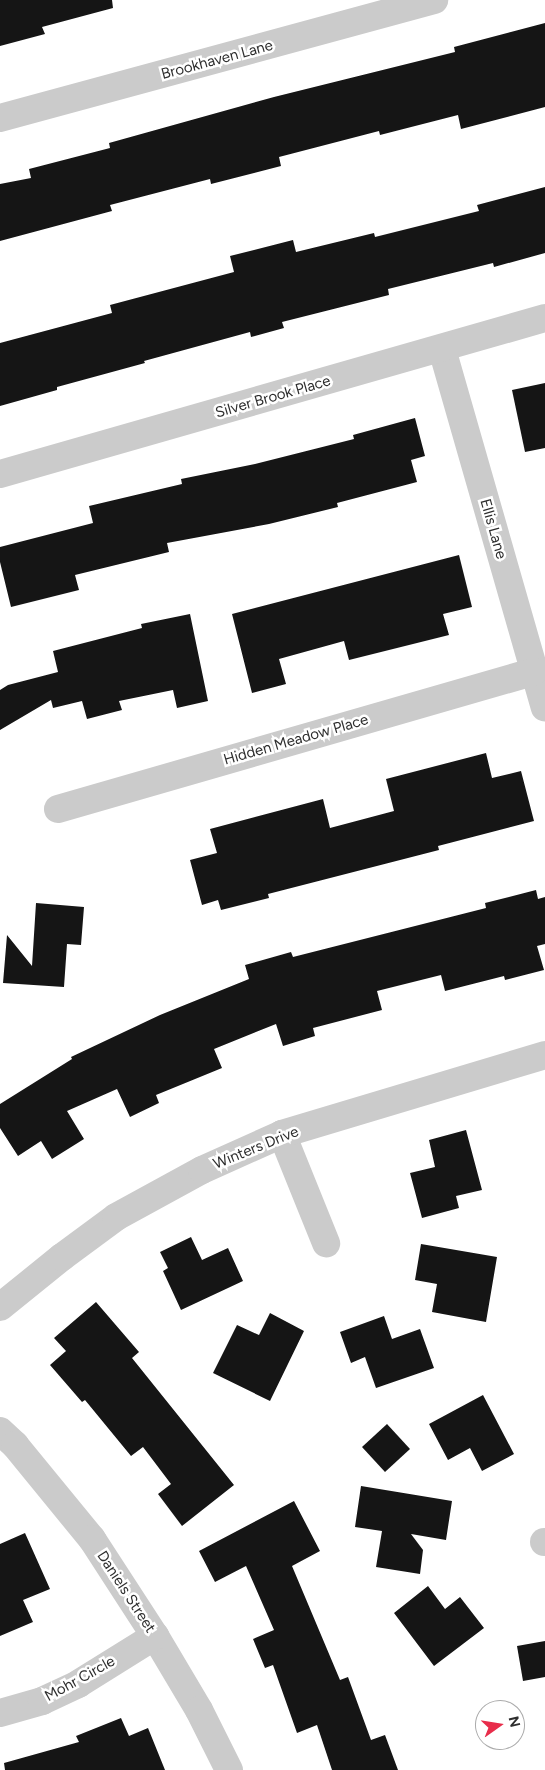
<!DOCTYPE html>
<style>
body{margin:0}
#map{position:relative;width:545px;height:1770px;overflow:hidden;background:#fff;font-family:Figtree,sans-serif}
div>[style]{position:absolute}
.building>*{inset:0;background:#151515}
.minor>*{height:28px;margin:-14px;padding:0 14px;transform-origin:14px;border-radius:14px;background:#cbcbcb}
span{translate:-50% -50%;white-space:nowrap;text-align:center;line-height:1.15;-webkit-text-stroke:5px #fff;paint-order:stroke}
.street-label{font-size:15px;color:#2e2e2e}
.north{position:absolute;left:475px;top:1700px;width:50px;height:50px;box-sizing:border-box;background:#fff;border:1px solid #ababab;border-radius:50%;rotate:77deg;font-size:14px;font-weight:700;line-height:20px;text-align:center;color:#2e2e2e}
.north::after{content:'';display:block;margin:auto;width:18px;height:22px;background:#e82d4b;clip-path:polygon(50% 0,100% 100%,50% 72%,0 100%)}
</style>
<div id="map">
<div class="building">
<div style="clip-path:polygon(0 0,112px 0,113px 8px,42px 27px,45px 34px,0 46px)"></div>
<div style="clip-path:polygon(545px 23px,545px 107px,461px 129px,458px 115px,380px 135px,379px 131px,279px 157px,281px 166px,211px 184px,210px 179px,110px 205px,112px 211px,0 241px,0 184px,31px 178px,29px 169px,110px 148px,109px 143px,274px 97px,455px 52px,454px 47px)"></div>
<div style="clip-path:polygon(545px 187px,545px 253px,494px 267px,493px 263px,388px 289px,389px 295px,282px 322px,284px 328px,251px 337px,250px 332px,144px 361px,145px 363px,57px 387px,57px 390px,0 406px,0 343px,112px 313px,110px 305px,234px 272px,230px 256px,293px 240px,296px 252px,374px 233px,375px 237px,479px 211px,477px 205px)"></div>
<div style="clip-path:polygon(545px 383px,545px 448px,525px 452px,512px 390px)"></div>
<div style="clip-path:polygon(415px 418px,425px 456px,411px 460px,417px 482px,337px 503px,338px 507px,269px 524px,167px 543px,169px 552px,75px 575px,79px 590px,11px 607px,0 562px,0 547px,93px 523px,89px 506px,182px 484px,181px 479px,255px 464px,354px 439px,353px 435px)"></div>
<div style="clip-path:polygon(459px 555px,472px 607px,443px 614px,449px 635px,349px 660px,344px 641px,279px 659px,286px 684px,252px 693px,232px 614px)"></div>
<div style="clip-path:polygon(190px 614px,208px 701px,177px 708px,173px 690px,119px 701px,122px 710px,87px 719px,82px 701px,53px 708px,51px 700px,0 730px,0 690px,8px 685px,58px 672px,53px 651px,142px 628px,141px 624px)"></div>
<div style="clip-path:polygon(486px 753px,492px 778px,521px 771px,534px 821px,438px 846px,439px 850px,268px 894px,269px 898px,221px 910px,218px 900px,202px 905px,190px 860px,217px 853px,210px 829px,323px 799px,330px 828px,394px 811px,386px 779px)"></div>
<div style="clip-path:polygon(536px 890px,538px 899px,545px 897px,545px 944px,537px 946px,544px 970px,505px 980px,504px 976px,445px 991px,441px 975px,377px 991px,382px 1010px,313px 1028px,315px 1036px,283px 1046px,276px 1024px,214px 1049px,222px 1068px,156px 1095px,159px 1103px,130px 1117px,117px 1089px,67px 1111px,84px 1139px,52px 1159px,41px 1141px,18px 1156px,0 1128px,0 1104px,72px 1059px,71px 1057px,160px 1015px,249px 979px,245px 965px,291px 952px,293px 957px,486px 908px,485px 903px)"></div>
<div style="clip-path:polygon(36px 903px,84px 907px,81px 945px,67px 944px,64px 987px,3px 983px,7px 935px,32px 966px)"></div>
<div style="clip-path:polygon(466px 1130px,482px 1190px,456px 1196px,459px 1208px,422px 1218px,410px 1173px,435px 1167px,429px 1140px)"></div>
<div style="clip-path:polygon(191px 1237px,202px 1260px,228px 1248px,243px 1281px,181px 1310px,163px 1271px,168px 1268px,160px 1252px)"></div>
<div style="clip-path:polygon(421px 1244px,497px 1257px,486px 1322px,432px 1312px,437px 1284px,415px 1280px)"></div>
<div style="clip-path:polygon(96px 1302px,139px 1352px,132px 1358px,234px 1485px,182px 1526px,158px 1494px,171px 1484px,143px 1447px,131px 1456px,85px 1400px,82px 1402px,50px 1365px,66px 1351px,54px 1338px)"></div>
<div style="clip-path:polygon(270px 1313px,304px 1331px,270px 1401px,213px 1373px,237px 1325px,259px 1335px)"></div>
<div style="clip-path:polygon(384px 1316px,392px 1339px,420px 1329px,434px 1368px,376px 1388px,365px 1357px,351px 1363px,340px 1332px)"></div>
<div style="clip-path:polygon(483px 1395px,514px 1454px,482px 1471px,470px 1448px,448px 1460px,429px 1424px)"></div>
<div style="clip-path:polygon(387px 1424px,410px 1449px,385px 1472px,362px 1447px)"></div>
<div style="clip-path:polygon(361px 1486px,452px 1501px,446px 1540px,411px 1534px,423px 1550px,420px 1574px,376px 1567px,382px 1531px,355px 1527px)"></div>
<div style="clip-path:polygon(294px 1501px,320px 1551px,292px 1566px,340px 1680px,348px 1677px,371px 1740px,385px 1735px,398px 1770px,332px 1770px,317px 1725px,297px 1733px,273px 1665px,265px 1668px,253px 1639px,274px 1630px,246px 1566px,215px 1582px,199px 1551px)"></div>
<div style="clip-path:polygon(25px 1533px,50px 1589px,23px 1600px,33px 1622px,0 1636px,0 1544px)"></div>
<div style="clip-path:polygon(428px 1586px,445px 1609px,460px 1597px,484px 1628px,434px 1666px,394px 1613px)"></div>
<div style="clip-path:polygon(545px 1641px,545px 1677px,523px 1681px,517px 1646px)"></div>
<div style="clip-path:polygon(121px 1718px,129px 1736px,148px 1728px,165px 1770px,5px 1770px,4px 1763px,79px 1742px,76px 1736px)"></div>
</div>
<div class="minor">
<div style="left:0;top:118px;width:450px;rotate:-15.2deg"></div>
<div style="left:442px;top:349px;width:373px;rotate:74deg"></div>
<div style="left:0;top:474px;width:567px;rotate:-15.97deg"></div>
<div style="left:58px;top:809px;width:495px;rotate:-16.1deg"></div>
<div style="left:282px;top:1134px;width:118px;rotate:68deg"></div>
<div style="left:0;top:1307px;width:80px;rotate:-38.9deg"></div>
<div style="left:62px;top:1257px;width:67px;rotate:-36.5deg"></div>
<div style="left:116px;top:1217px;width:98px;rotate:-28.7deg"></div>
<div style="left:202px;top:1170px;width:88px;rotate:-24.2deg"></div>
<div style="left:282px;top:1134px;width:275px;rotate:-16.7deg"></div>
<div style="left:0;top:1431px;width:21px;rotate:43deg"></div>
<div style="left:15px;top:1445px;width:122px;rotate:50.7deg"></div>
<div style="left:92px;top:1539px;width:116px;rotate:57deg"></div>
<div style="left:155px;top:1636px;width:86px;rotate:59.3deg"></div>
<div style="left:199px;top:1710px;width:67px;rotate:63.4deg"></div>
<div style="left:544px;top:1542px;width:1px"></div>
<div style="left:0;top:1713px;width:44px;rotate:-15.9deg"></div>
<div style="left:42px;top:1701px;width:40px;rotate:-25deg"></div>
<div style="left:78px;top:1684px;width:91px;rotate:-31.9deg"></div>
</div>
<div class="street-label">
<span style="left:217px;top:60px;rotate:-15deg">Brookhaven Lane</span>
<span style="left:273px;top:397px;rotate:-16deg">Silver Brook Place</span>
<span style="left:493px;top:529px;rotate:74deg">Ellis Lane</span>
<span style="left:296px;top:740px;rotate:-16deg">Hidden Meadow Place</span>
<span style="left:256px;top:1148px;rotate:-22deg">Winters Drive</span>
<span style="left:126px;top:1592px;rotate:57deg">Daniels Street</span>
<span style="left:80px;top:1679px;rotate:-29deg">Mohr Circle</span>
</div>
<div class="north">N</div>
</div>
